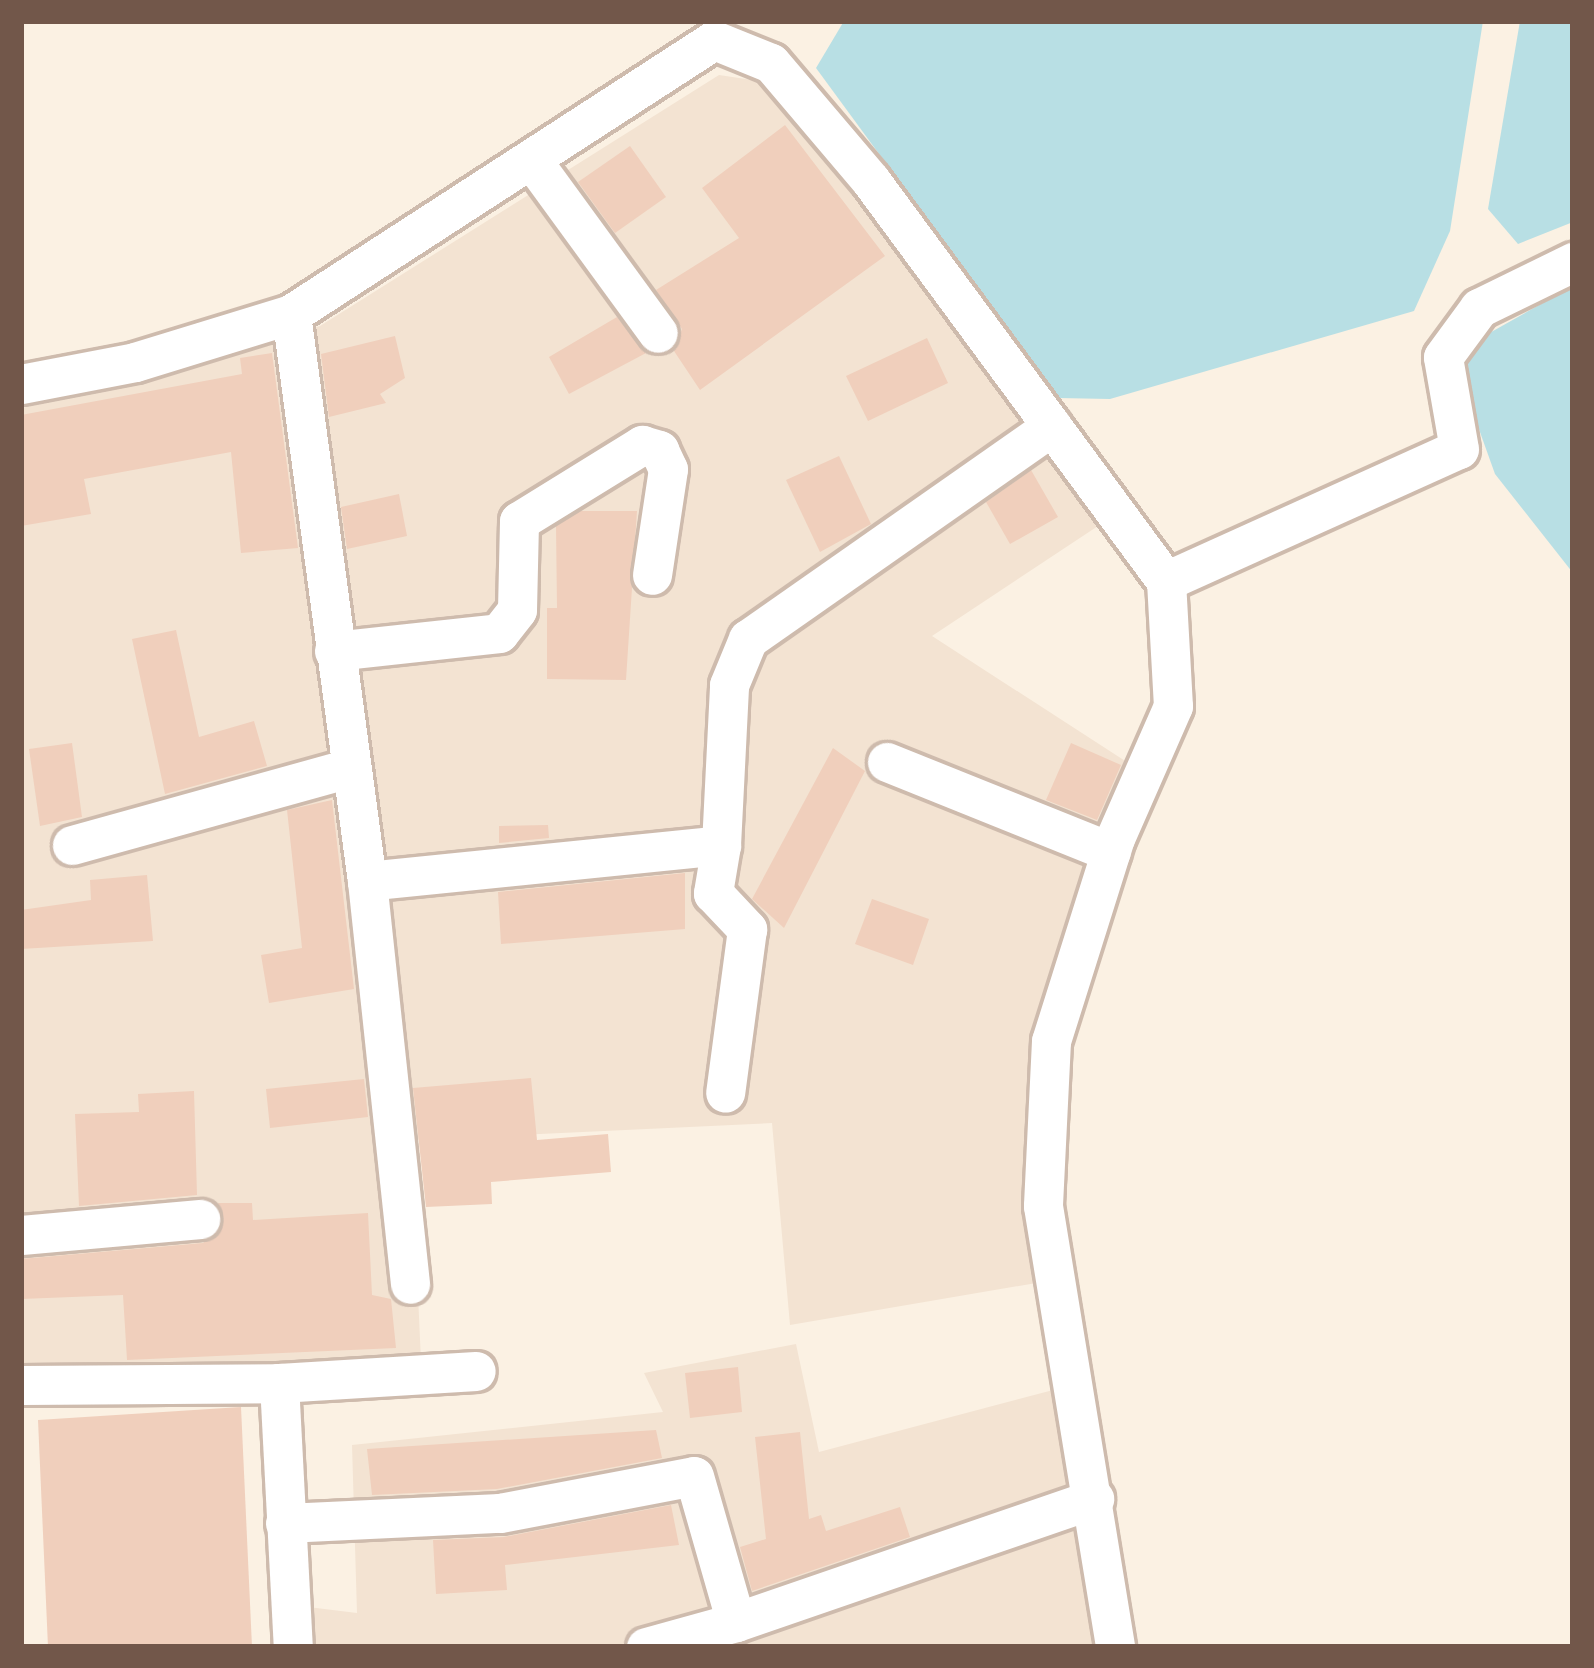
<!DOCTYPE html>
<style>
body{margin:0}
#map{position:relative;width:1594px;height:1668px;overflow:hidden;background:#fbf1e3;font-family:Cabin,sans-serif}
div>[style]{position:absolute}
.residential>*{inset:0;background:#f3e3d2}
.water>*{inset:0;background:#b8dfe4}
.building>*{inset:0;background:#f0cfbc}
.roads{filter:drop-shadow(3px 0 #cebbad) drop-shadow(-3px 0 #cebbad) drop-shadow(0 3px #cebbad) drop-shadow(0 -3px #cebbad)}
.street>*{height:39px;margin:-19.5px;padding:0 19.5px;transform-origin:19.5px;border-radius:19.5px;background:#fff}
span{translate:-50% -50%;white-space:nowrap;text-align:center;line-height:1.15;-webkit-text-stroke:12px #fef5e9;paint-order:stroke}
.frame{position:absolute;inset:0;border:24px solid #72574a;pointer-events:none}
</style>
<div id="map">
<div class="residential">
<div style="clip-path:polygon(719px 75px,778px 84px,1098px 526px,932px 636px,1136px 768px,1031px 1039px,1022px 1186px,1048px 1281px,790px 1325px,772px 1123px,411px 1140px,421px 1361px,21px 1368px,21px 408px,130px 386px,320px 326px)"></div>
<div style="clip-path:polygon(796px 1344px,819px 1452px,1057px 1389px,1094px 1647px,301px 1647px,300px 1606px,357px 1613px,352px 1445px,663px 1412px,644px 1373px)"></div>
</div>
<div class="water">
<div style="clip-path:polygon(844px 21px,1483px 21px,1450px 231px,1414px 311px,1110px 399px,1058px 398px,816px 68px)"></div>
<div style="clip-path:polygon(1520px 21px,1573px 21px,1573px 222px,1518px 244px,1488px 209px)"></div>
<div style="clip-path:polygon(1573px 286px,1573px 573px,1495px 474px,1452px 354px)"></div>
</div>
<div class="building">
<div style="clip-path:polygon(785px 125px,885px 256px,700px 390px,674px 351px,682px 329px,656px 290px,739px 238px,702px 188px)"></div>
<div style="clip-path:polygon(630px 146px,666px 197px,615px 233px,578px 182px)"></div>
<div style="clip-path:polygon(617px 317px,646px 353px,569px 394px,549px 357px)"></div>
<div style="clip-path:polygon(395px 336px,405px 378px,380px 394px,386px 403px,329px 417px,321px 354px)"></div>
<div style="clip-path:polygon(927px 338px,948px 383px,868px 421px,846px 376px)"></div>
<div style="clip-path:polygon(272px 353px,298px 548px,241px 553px,231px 452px,84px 479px,91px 514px,21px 526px,21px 415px,242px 374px,240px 358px)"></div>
<div style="clip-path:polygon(839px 456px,871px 524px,820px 552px,786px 480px)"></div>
<div style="clip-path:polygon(1031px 470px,1058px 517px,1010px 544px,986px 502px)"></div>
<div style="clip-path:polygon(399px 494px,407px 536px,347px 549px,341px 507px)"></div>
<div style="clip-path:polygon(580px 511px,637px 511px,626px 680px,547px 679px,547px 608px,557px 608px,556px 526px)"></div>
<div style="clip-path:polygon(176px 630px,199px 737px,254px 721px,267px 766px,165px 794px,132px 639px)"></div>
<div style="clip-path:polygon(72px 743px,82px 817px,40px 826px,29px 749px)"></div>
<div style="clip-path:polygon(1071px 743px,1121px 765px,1097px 820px,1046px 800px)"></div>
<div style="clip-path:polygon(833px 748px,865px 771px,784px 928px,752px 899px)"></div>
<div style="clip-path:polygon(332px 800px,354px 989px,269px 1003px,261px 955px,302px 948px,287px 810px)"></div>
<div style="clip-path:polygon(548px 825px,549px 838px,499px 843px,499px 826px)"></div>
<div style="clip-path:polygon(685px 873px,685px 929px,501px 944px,498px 892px)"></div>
<div style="clip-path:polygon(147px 875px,153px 941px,21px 949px,21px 910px,91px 900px,90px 880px)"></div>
<div style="clip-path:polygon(872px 899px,929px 919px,913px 965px,855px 944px)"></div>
<div style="clip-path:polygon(531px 1078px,537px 1140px,608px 1134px,611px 1172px,491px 1182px,492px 1204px,426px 1207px,413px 1088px)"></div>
<div style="clip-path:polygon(364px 1079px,368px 1117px,270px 1128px,266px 1089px)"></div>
<div style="clip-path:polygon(194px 1091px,197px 1195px,79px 1206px,75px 1114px,139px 1112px,138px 1094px)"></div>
<div style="clip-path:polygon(218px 1203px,252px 1203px,253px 1220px,368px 1213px,372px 1295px,391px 1299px,396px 1348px,127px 1360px,123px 1295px,21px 1299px,21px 1259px,203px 1243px,222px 1228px)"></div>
<div style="clip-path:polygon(738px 1367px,742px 1412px,690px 1418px,685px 1373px)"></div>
<div style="clip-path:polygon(241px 1407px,252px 1647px,48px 1647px,38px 1420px)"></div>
<div style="clip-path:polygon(656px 1430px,662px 1458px,497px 1489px,372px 1495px,367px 1449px)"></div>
<div style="clip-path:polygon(800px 1432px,809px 1519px,821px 1515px,826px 1531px,900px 1507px,910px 1537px,752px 1591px,740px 1547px,766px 1539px,755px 1437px)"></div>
<div style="clip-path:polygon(671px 1505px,679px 1545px,505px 1565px,507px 1590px,436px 1594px,433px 1540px,504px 1537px)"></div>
</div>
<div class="roads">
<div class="street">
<div style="left:531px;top:159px;width:215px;rotate:53.9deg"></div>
<div style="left:291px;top:314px;width:572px;rotate:82.37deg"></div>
<div style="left:367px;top:881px;width:405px;rotate:83.9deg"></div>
<div style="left:21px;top:384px;width:116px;rotate:-10.9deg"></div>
<div style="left:135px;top:362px;width:163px;rotate:-17.1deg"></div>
<div style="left:291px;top:314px;width:504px;rotate:-32.93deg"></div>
<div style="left:714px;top:40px;width:61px;rotate:22deg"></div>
<div style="left:771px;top:63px;width:155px;rotate:49.7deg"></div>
<div style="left:871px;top:181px;width:497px;rotate:53.6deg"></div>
<div style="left:1166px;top:581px;width:125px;rotate:86.8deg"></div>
<div style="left:1173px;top:706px;width:144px;rotate:113.7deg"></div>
<div style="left:1115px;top:838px;width:213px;rotate:107.5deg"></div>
<div style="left:1051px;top:1041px;width:165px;rotate:92.8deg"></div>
<div style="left:1043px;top:1206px;width:447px;rotate:80.7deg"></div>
<div style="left:1166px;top:581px;width:321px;rotate:-24.3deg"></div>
<div style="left:1459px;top:449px;width:93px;rotate:-99.9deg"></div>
<div style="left:1443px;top:357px;width:61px;rotate:-53.7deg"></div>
<div style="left:1479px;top:308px;width:105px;rotate:-26.1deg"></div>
<div style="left:334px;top:651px;width:166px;rotate:-6.2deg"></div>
<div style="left:499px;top:633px;width:29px;rotate:-52deg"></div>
<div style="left:517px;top:610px;width:89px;rotate:-88.7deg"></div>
<div style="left:519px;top:521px;width:145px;rotate:-31.7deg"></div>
<div style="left:642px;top:445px;width:18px;rotate:16deg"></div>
<div style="left:659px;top:450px;width:21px;rotate:65deg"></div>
<div style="left:668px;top:469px;width:107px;rotate:98.6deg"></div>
<div style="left:887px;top:762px;width:241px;rotate:21.9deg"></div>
<div style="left:72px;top:845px;width:288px;rotate:-15.5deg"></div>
<div style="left:721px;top:845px;width:49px;rotate:99.5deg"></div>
<div style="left:713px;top:893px;width:50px;rotate:46.6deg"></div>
<div style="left:747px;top:929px;width:165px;rotate:97.6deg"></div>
<div style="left:367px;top:881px;width:356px;rotate:-5.8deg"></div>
<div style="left:721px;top:845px;width:160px;rotate:-87.1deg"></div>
<div style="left:729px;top:685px;width:50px;rotate:-67.6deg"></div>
<div style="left:748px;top:639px;width:371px;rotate:-35deg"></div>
<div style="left:21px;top:1235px;width:180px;rotate:-5.1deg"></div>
<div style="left:279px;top:1383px;width:264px;rotate:87deg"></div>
<div style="left:21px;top:1385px;width:258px;rotate:-0.4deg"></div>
<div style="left:279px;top:1383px;width:197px;rotate:-3.5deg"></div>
<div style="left:285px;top:1523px;width:215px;rotate:-2.7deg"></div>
<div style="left:500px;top:1513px;width:197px;rotate:-10.8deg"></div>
<div style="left:694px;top:1476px;width:152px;rotate:74deg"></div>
<div style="left:736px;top:1622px;width:379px;rotate:-19deg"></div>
<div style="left:646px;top:1647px;width:93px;rotate:-15.5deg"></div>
</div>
</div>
<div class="frame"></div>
</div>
